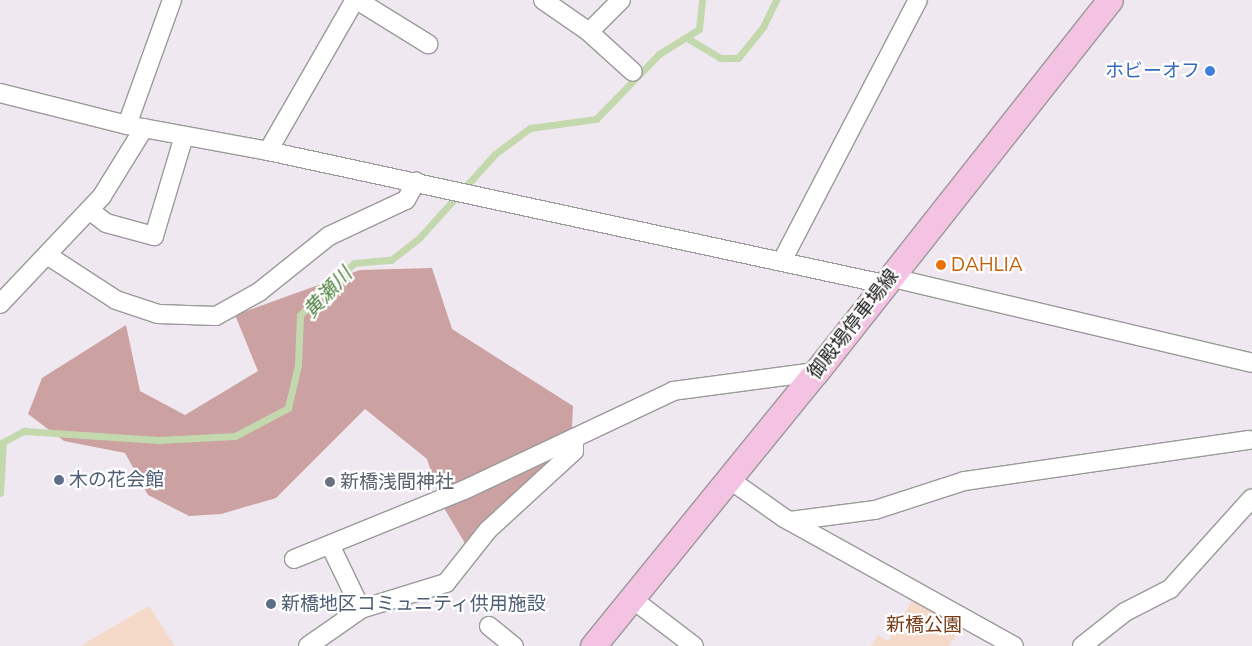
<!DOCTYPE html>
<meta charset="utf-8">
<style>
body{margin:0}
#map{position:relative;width:1252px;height:646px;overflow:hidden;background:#f0e8f0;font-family:Mulish,"Noto Sans JP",sans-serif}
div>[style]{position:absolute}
.forest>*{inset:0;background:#cba1a1}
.park>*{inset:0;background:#f5daca}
.stream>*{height:7px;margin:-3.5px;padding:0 3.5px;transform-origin:3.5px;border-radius:3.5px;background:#c3d9ad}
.roads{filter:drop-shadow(1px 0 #9a9a9a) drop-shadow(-1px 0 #9a9a9a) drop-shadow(0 1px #9a9a9a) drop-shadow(0 -1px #9a9a9a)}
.minor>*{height:18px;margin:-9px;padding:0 9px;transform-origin:9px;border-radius:9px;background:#fff}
.secondary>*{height:25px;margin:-12.5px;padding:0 12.5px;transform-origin:12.5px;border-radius:12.5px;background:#f4c2e3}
.dots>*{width:14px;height:14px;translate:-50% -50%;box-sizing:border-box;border:2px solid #fff;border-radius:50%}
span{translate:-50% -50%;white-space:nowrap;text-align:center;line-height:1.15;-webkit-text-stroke:4.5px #fff;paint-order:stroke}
.shop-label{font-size:19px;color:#366cbe}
.right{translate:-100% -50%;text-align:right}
.food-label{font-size:19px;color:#c56008}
.left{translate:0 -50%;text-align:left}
.street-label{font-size:19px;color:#202020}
.service-label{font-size:19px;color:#4e5e75}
.worship-label{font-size:19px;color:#5b616d}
.park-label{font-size:19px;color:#763a16}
.water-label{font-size:20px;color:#528244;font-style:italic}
</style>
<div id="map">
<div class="forest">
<div style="clip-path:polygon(432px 268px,452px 329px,573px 406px,571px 451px,475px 560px,441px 503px,427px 459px,365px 409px,276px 498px,221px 514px,189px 516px,148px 495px,125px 453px,64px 441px,28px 414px,42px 378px,126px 325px,140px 391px,185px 415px,258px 371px,235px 315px,360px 270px)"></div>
</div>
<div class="park">
<div style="clip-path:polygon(915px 596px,962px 624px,949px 646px,871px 646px,878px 635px,888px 641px)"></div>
<div style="clip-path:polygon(149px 606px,175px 646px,80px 646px)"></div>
</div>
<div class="stream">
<div style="left:687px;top:38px;width:39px;rotate:31deg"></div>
<div style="left:720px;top:58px;width:18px"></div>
<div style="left:738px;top:58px;width:40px;rotate:-51deg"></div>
<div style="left:763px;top:27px;width:30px;rotate:-64deg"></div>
<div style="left:0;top:493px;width:51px;rotate:-86.6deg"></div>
<div style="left:3px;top:442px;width:24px;rotate:-28deg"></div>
<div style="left:24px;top:431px;width:135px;rotate:3.8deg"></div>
<div style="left:159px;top:440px;width:76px;rotate:-3deg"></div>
<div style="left:235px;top:436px;width:60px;rotate:-27.8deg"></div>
<div style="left:288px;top:408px;width:44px;rotate:-76.9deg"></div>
<div style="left:298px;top:365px;width:50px;rotate:-87.7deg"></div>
<div style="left:300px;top:315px;width:75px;rotate:-43.9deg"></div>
<div style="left:354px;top:263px;width:37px;rotate:-5deg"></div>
<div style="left:391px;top:260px;width:37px;rotate:-38deg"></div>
<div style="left:420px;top:237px;width:112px;rotate:-47.9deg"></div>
<div style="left:495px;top:154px;width:44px;rotate:-36.6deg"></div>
<div style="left:530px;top:128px;width:67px;rotate:-7.8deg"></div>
<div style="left:596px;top:119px;width:91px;rotate:-45.9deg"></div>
<div style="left:659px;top:54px;width:47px;rotate:-32deg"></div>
<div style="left:699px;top:29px;width:29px;rotate:-84deg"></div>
</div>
<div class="roads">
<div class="minor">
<div style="left:357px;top:0;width:84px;rotate:31.8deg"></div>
<div style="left:543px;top:0;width:56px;rotate:34.8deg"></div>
<div style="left:589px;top:32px;width:59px;rotate:42.3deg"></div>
<div style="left:589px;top:32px;width:45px;rotate:-45deg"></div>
<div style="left:0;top:93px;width:131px;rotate:14.1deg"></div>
<div style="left:127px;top:125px;width:143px;rotate:10.4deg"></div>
<div style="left:268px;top:151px;width:630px;rotate:12.18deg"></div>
<div style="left:127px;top:125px;width:133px;rotate:-70.2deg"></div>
<div style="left:268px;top:151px;width:174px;rotate:-60.1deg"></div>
<div style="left:89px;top:210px;width:21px;rotate:37deg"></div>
<div style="left:106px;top:223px;width:50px;rotate:15.2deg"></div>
<div style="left:154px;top:236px;width:104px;rotate:-73.3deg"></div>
<div style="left:47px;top:255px;width:82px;rotate:33.1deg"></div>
<div style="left:116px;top:300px;width:44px;rotate:18.4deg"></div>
<div style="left:158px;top:314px;width:58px;rotate:2deg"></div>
<div style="left:216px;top:316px;width:49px;rotate:-29.2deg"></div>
<div style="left:259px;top:292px;width:90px;rotate:-38.7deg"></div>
<div style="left:329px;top:236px;width:85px;rotate:-25.1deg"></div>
<div style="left:406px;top:200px;width:21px;rotate:-61deg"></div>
<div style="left:782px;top:261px;width:294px;rotate:-62.5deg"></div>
<div style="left:889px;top:277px;width:373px;rotate:13.3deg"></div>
<div style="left:0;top:304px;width:149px;rotate:-46.6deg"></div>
<div style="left:102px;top:196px;width:80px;rotate:-58.3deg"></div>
<div style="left:729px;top:479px;width:67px;rotate:35.3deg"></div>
<div style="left:784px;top:518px;width:263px;rotate:29.1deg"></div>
<div style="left:790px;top:521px;width:86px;rotate:-7.4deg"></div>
<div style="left:875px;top:510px;width:94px;rotate:-18deg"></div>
<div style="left:964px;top:481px;width:288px;rotate:-8.2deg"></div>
<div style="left:294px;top:559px;width:183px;rotate:-22.1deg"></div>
<div style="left:464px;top:490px;width:231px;rotate:-25.3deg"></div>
<div style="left:673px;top:391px;width:144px;rotate:-7.6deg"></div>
<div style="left:631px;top:598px;width:79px;rotate:37.3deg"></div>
<div style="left:361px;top:609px;width:89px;rotate:-17deg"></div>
<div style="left:446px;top:583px;width:68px;rotate:-51.6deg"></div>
<div style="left:488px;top:530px;width:117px;rotate:-42.6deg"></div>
<div style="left:574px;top:451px;width:13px;rotate:-90deg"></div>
<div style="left:489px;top:626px;width:32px;rotate:39deg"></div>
<div style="left:308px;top:646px;width:65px;rotate:-34.9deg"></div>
<div style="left:361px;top:609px;width:71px;rotate:-115.8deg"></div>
<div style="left:1082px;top:646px;width:55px;rotate:-38.3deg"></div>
<div style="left:1125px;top:612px;width:51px;rotate:-27.1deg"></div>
<div style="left:1170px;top:589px;width:122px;rotate:-48deg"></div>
</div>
<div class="secondary">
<div style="left:593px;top:646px;width:353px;rotate:-50.9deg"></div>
<div style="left:816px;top:372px;width:474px;rotate:-51.7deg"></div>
</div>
</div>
<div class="dots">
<div style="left:1210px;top:71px;background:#3f7fe0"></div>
<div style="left:941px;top:265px;background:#e8710a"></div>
<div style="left:59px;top:480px;background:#5c6f8a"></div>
<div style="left:330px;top:482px;background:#6b7280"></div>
<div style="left:271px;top:604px;background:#5c6f8a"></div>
</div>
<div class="shop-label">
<span class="right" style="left:1200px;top:71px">ホビーオフ</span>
</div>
<div class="food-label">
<span class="left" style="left:951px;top:265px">DAHLIA</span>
</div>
<div class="street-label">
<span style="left:853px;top:324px;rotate:-52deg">御殿場停車場線</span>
</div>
<div class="service-label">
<span class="left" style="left:69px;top:480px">木の花会館</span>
<span class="left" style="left:281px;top:604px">新橋地区コミュニティ供用施設</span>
</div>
<div class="worship-label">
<span class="left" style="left:340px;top:482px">新橋浅間神社</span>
</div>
<div class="park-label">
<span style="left:924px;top:625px">新橋公園</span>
</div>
<div class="water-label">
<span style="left:327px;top:292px;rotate:-47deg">黄瀬川</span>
</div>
</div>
